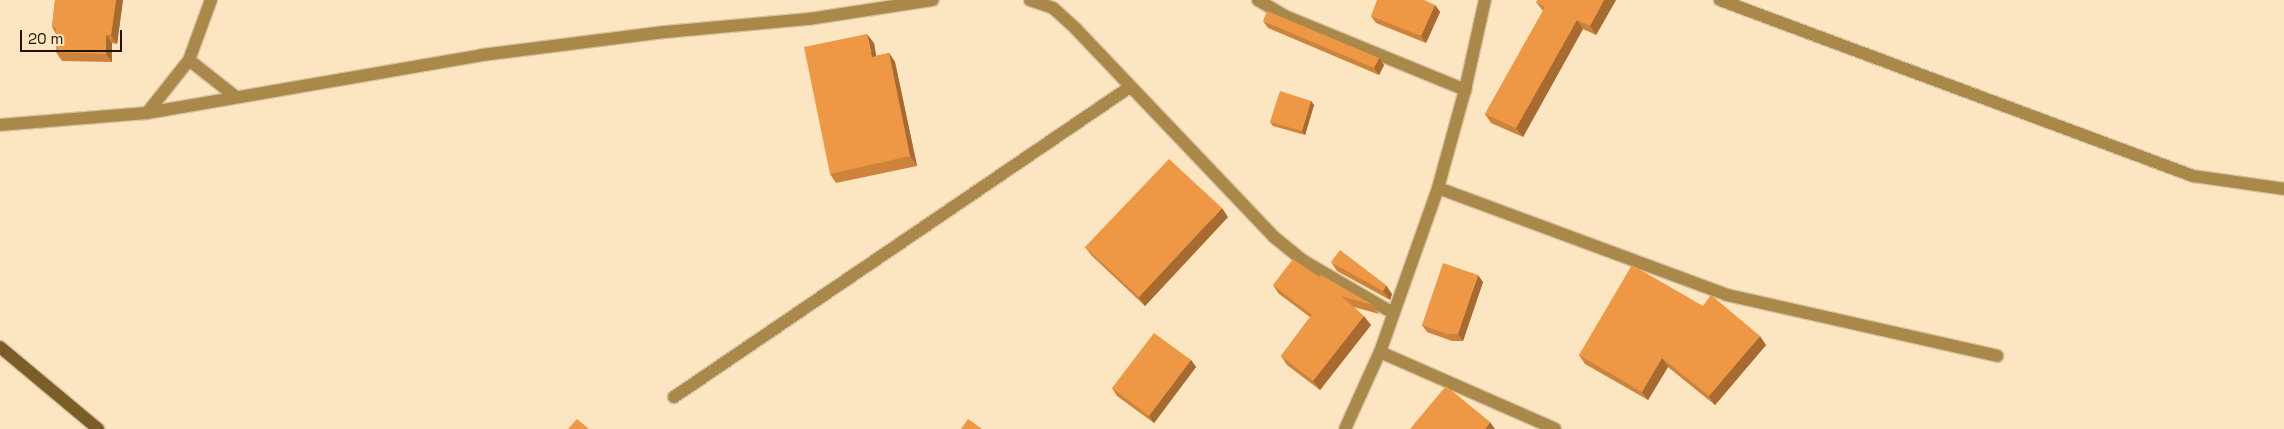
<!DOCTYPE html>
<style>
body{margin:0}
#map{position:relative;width:2284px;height:429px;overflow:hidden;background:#fbe6c1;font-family:"Space Grotesk",sans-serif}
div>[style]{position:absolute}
.roads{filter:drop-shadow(1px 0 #d7c4a3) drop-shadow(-1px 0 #d7c4a3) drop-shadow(0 1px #d7c4a3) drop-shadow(0 -1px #d7c4a3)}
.minor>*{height:12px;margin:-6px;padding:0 6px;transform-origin:6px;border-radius:6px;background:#aa884a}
.secondary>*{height:12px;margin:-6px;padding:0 6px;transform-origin:6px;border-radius:6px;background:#7b5e26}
.wall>*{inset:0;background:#cd833b}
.shaded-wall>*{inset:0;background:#a76a30}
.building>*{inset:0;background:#ee9845}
span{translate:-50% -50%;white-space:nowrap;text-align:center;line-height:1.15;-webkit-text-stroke:4.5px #fbe6c1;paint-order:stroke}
.scale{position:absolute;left:20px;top:30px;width:102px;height:22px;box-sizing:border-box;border:2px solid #1d1403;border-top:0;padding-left:6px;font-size:15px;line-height:18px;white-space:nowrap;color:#1d1403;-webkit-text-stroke:4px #fbe6c1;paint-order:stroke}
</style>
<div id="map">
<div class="roads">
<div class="minor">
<div style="left:1030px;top:0;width:24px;rotate:19deg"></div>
<div style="left:1053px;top:8px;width:31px;rotate:42deg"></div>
<div style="left:1076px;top:29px;width:287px;rotate:46.4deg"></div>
<div style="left:1274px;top:237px;width:36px;rotate:39deg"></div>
<div style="left:1302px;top:260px;width:105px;rotate:30.2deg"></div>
<div style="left:1258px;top:0;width:31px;rotate:31deg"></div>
<div style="left:1285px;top:16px;width:195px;rotate:22.3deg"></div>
<div style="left:1720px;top:0;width:505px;rotate:20.41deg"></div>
<div style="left:2193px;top:176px;width:92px;rotate:8.1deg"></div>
<div style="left:189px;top:60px;width:60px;rotate:38.2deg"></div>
<div style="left:147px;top:113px;width:68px;rotate:-51.6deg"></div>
<div style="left:189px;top:60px;width:64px;rotate:-69.9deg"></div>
<div style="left:0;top:125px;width:147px;rotate:-4.7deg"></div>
<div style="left:147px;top:113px;width:340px;rotate:-9.8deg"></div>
<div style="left:482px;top:55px;width:184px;rotate:-7.2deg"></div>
<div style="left:665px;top:32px;width:145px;rotate:-5.2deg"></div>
<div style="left:809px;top:19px;width:125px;rotate:-8.7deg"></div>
<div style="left:1438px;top:188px;width:308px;rotate:20.3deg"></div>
<div style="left:1727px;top:295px;width:277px;rotate:12.7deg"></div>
<div style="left:1380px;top:352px;width:191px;rotate:23.7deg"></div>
<div style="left:674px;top:397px;width:551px;rotate:-34.21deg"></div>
<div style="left:1345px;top:429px;width:85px;rotate:-65.6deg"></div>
<div style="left:1380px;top:352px;width:174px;rotate:-70.5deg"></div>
<div style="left:1438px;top:188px;width:102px;rotate:-74.6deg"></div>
<div style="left:1465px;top:90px;width:92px;rotate:-77.5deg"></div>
</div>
<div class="secondary">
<div style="left:0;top:347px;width:128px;rotate:39.9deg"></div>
</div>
</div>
<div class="wall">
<div style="clip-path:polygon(55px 0,123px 0,117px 44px,112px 43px,112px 62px,62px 61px,56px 52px,56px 34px,52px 27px)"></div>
<div style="clip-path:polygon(1538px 0,1616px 0,1596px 35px,1583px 29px,1523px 137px,1491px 123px,1485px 114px,1543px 11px,1536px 2px)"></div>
<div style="clip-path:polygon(1435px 5px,1440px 12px,1426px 43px,1376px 23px,1371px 16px)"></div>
<div style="clip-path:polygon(1263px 21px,1384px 65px,1379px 75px,1268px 28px)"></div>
<div style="clip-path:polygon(874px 43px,876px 56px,889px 53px,895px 62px,917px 166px,836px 183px,830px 174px)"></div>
<div style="clip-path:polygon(1311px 101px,1314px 105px,1305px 135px,1273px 126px,1270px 122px)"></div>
<div style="clip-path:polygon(1228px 217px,1145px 306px,1092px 256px,1085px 247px)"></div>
<div style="clip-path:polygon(1331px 262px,1392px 294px,1390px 300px,1337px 271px)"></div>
<div style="clip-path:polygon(1319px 277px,1373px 305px,1379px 314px,1354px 307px,1371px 325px,1320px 390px,1287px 365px,1281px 356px,1310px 317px,1279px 294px,1273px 285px)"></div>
<div style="clip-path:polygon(1483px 282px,1463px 341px,1452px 341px,1427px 332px,1422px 325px)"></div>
<div style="clip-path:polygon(1766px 345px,1715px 405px,1668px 367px,1648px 400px,1585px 364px,1579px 355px)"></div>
<div style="clip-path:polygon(1191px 360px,1196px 367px,1154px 423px,1117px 396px,1112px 388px)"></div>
</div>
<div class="shaded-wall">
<div style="clip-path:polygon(116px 0,123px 0,117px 44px,111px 35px)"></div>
<div style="clip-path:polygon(1604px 0,1616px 0,1596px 35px,1590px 26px)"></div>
<div style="clip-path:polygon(1435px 5px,1440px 12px,1426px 43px,1421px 36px)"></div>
<div style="clip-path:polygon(1577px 20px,1583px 29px,1523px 137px,1516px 128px)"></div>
<div style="clip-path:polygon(867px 34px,874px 43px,878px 66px,872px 57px)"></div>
<div style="clip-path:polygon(106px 35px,112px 43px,112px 62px,106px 54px)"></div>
<div style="clip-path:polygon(889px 53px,895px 62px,917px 166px,910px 156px)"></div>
<div style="clip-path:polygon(1379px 58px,1384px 65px,1379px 75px,1374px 68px)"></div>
<div style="clip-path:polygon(1311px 101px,1314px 105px,1305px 135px,1302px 131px)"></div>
<div style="clip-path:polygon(1222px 208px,1228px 217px,1145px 306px,1139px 297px)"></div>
<div style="clip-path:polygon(1478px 275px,1483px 282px,1463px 341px,1458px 334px)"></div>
<div style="clip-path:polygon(1386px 285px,1392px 294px,1390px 300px,1383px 291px)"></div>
<div style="clip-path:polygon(1364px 316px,1371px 325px,1320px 390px,1313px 381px)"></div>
<div style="clip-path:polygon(1760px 336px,1766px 345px,1715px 405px,1709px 396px)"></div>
<div style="clip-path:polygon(1662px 358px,1668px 367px,1648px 400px,1642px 392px)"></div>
<div style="clip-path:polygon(1191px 360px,1196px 367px,1154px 423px,1149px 416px)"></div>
<div style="clip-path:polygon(1490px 422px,1495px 429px,1485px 429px)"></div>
</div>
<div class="building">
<div style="clip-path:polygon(55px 0,116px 0,111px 35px,106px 35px,106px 54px,56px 52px,56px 28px,52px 27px)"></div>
<div style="clip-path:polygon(1377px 0,1424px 0,1435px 5px,1421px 36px,1371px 16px)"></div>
<div style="clip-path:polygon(1538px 0,1604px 0,1590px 26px,1577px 20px,1516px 128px,1485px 114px,1545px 7px,1536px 2px)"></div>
<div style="clip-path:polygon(1267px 11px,1379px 58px,1374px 68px,1263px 21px)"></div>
<div style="clip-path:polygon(867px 34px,872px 57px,889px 53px,910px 156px,830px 174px,804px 47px)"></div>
<div style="clip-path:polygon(1280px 91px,1311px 101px,1302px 131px,1270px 122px)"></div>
<div style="clip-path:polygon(1169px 159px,1222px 208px,1139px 297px,1085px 247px)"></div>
<div style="clip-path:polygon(1340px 250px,1386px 285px,1383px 291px,1331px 262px)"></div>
<div style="clip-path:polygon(1293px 259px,1319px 277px,1321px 275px,1373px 305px,1341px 296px,1364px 316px,1313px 381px,1281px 356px,1312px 315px,1273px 285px)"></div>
<div style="clip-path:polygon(1443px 263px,1478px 275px,1458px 334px,1447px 334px,1422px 325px)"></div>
<div style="clip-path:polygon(1632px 265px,1703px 306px,1711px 295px,1760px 336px,1709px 396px,1662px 358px,1642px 392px,1579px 355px)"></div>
<div style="clip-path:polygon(1154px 333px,1191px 360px,1149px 416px,1112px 388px)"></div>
<div style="clip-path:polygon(1446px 386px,1490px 422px,1485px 429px,1410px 429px)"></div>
<div style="clip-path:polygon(577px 419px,589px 429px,568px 429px)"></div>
<div style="clip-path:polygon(968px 419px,982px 429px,961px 429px)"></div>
</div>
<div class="scale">20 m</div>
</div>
